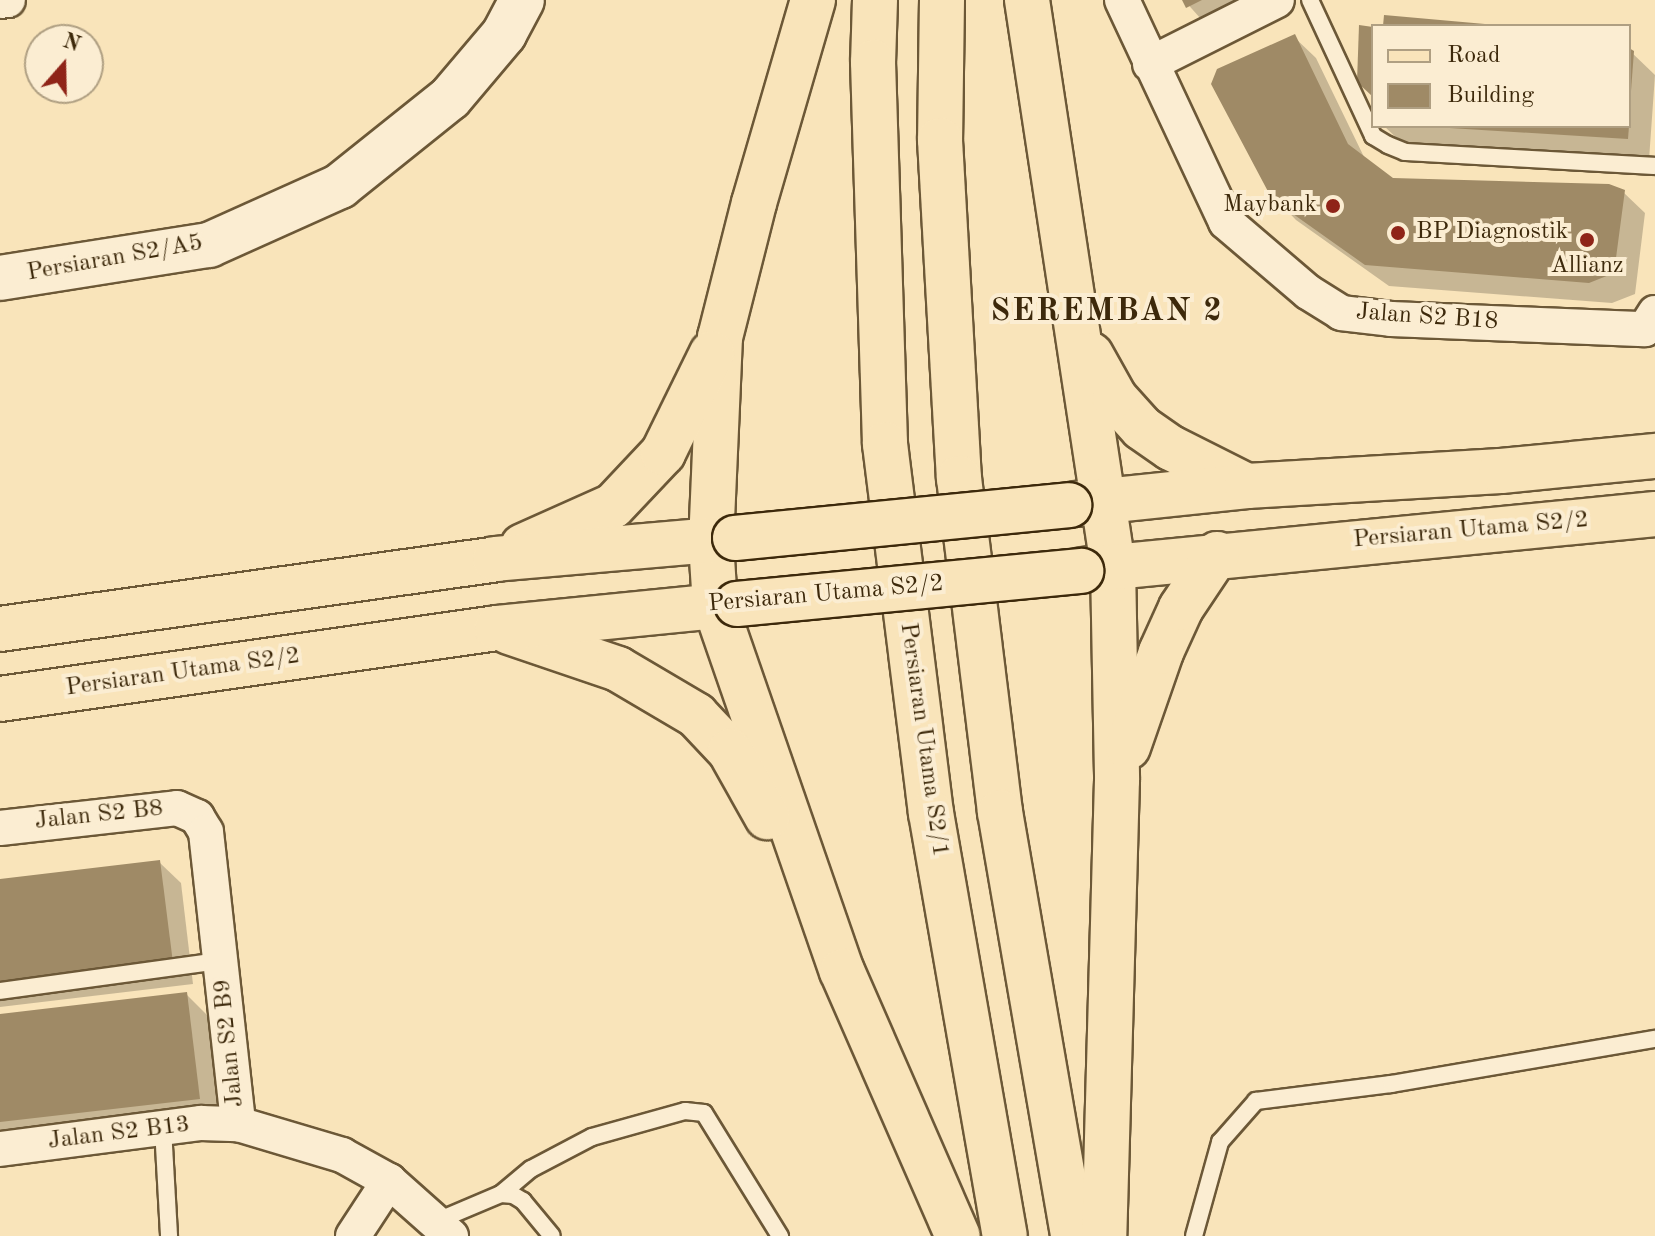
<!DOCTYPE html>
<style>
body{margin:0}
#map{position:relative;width:1655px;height:1236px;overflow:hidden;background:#f9e4ba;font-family:"Old Standard TT",serif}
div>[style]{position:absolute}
.shadow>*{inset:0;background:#0003}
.building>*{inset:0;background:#9f8a66}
.roads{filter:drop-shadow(2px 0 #6c5837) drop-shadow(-2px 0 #6c5837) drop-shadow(0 2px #6c5837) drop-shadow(0 -2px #6c5837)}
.lane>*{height:16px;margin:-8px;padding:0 8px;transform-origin:8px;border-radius:8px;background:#fbedd2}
.street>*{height:34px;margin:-17px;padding:0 17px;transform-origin:17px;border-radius:17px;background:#fbedd2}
.secondary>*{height:44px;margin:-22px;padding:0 22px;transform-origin:22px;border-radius:22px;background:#fbedd2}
.primary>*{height:44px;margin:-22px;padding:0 22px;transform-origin:22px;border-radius:22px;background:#f9e4ba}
.bridges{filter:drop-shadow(2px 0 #3d290b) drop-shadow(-2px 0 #3d290b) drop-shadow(0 2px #3d290b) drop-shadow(0 -2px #3d290b)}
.primary-bridge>*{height:44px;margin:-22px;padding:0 22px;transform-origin:22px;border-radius:22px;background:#f9e4ba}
.dots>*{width:22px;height:22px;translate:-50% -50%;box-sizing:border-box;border:4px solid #fbedd2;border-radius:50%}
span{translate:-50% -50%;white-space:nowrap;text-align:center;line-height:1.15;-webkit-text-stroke:8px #fbedd2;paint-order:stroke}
.poi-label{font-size:24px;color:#3d290b}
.right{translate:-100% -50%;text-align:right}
.left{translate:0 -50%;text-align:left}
.street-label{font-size:24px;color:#3d290b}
.district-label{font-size:32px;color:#3d290b;font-weight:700;letter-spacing:2px}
.legend{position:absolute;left:1371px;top:24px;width:260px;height:104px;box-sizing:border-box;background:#fbedd2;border:2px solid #af9f82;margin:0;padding:10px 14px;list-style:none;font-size:24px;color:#3d290b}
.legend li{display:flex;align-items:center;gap:16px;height:40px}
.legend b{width:40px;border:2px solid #af9f82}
.north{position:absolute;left:24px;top:24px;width:80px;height:80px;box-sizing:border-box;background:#fbedd2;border:2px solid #af9f82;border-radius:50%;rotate:20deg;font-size:22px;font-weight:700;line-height:32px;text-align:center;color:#3d290b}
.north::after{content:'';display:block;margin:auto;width:28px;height:36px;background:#8f2418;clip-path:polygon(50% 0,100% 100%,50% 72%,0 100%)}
</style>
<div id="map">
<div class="shadow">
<div style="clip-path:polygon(1184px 0,1267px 0,1209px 28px)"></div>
<div style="clip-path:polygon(1294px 37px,1316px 58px,1365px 159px,1392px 180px,1623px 192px,1645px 213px,1635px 294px,1612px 303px,1389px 286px,1296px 220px,1274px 197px)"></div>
<div style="clip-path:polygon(1629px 50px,1655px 75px,1649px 160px,1406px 147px,1384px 126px,1629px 126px)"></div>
<div style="clip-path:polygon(159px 862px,181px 883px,193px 984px,0 1007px,0 881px)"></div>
<div style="clip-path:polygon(186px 994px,208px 1016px,220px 1119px,0 1145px,0 1016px)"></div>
</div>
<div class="building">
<div style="clip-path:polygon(1182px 0,1202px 0,1186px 8px)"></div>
<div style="clip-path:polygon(1384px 15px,1485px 24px,1485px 26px,1383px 26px)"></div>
<div style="clip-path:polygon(1359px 25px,1373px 27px,1373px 97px,1357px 82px)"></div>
<div style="clip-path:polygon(1295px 34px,1348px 144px,1393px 178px,1609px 184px,1625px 190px,1614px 273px,1589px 283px,1365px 265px,1272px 199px,1211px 84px,1217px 69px)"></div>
<div style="clip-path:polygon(1629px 48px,1634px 51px,1631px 91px,1629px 91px)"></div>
<div style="clip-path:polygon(1417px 126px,1629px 126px,1628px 139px)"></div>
<div style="clip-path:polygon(160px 860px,173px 963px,0 984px,0 879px)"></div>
<div style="clip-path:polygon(187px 992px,200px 1099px,0 1122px,0 1014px)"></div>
</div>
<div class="roads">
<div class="lane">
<div style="left:1310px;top:0;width:150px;rotate:65.1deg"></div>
<div style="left:1373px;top:136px;width:17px;rotate:31deg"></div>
<div style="left:1388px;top:145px;width:18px;rotate:22deg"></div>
<div style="left:1405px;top:152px;width:250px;rotate:3.2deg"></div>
<div style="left:0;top:991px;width:222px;rotate:-7.8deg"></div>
<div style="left:163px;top:1128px;width:108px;rotate:86.8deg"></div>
<div style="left:501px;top:1194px;width:39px;rotate:-40deg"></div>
<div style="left:531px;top:1169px;width:69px;rotate:-27.7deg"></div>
<div style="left:592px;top:1137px;width:97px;rotate:-15.6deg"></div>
<div style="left:685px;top:1111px;width:19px;rotate:6deg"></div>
<div style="left:704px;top:1113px;width:145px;rotate:58.3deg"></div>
<div style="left:437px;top:1221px;width:69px;rotate:-22.9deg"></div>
<div style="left:501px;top:1194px;width:12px;rotate:5deg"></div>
<div style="left:513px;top:1195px;width:12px;rotate:31deg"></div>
<div style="left:523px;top:1201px;width:45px;rotate:50.4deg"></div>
<div style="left:1194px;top:1236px;width:98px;rotate:-74.5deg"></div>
<div style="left:1220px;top:1142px;width:55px;rotate:-48.7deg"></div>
<div style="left:1256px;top:1101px;width:136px;rotate:-7.2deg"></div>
<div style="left:1391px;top:1084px;width:268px;rotate:-9.7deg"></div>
</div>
<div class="street">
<div style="left:1122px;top:0;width:245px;rotate:64.9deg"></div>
<div style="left:1226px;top:222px;width:108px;rotate:40.5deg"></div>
<div style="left:1308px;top:292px;width:39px;rotate:32deg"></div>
<div style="left:1341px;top:313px;width:50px;rotate:6.8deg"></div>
<div style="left:1391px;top:319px;width:254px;rotate:2.3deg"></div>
<div style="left:1645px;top:329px;width:19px;rotate:-58deg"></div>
<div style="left:0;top:1px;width:8px;rotate:-7deg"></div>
<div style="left:1150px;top:64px;width:142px;rotate:-26.7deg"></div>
<div style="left:0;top:828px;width:178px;rotate:-6.4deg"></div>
<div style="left:177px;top:808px;width:22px;rotate:24deg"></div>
<div style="left:197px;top:817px;width:17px;rotate:59deg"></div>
<div style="left:206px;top:832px;width:294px;rotate:83.7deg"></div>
<div style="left:238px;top:1124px;width:109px;rotate:16.6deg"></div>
<div style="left:342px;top:1155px;width:54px;rotate:29deg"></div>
<div style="left:389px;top:1181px;width:83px;rotate:41.6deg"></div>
<div style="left:0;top:1149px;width:203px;rotate:-7.4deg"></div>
<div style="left:201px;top:1123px;width:37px;rotate:2deg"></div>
<div style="left:353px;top:1236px;width:66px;rotate:-56.8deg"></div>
</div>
<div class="secondary">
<div style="left:0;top:278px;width:212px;rotate:-9deg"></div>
<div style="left:209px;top:245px;width:144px;rotate:-24.2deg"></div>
<div style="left:340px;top:186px;width:141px;rotate:-38.7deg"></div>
<div style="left:450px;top:98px;width:84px;rotate:-49.8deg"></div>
<div style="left:504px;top:34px;width:38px;rotate:-62deg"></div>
</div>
<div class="primary">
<div style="left:813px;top:0;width:211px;rotate:106.2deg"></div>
<div style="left:754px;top:203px;width:138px;rotate:104.2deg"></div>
<div style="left:720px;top:337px;width:206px;rotate:92.5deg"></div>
<div style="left:711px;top:543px;width:62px;rotate:86.3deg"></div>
<div style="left:715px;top:605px;width:387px;rotate:70.9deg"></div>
<div style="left:842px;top:971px;width:289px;rotate:66.4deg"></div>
<div style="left:875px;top:0;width:62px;rotate:91.8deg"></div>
<div style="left:873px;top:62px;width:382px;rotate:88.2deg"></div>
<div style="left:885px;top:444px;width:372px;rotate:82.9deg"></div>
<div style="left:931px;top:813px;width:429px;rotate:80.1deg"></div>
<div style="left:942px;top:0;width:140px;rotate:90.8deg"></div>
<div style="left:940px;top:140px;width:339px;rotate:86.8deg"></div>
<div style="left:959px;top:478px;width:337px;rotate:83deg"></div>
<div style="left:1000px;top:812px;width:430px;rotate:80.2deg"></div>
<div style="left:1027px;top:0;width:572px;rotate:81.36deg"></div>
<div style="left:1113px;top:566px;width:214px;rotate:88.9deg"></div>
<div style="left:1117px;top:780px;width:456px;rotate:91.6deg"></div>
<div style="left:1091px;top:355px;width:49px;rotate:60.8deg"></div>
<div style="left:1115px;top:398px;width:40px;rotate:48deg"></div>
<div style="left:1142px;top:428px;width:35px;rotate:35deg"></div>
<div style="left:1171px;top:448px;width:85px;rotate:26.6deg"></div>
<div style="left:1076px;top:504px;width:172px;rotate:-6deg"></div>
<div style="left:1247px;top:486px;width:254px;rotate:-3.4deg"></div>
<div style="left:1501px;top:471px;width:155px;rotate:-5.6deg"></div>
<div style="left:523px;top:546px;width:98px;rotate:-24deg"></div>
<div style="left:613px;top:506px;width:73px;rotate:-46.7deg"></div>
<div style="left:663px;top:453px;width:111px;rotate:-63.9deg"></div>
<div style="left:1083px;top:570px;width:575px;rotate:-5.59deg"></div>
<div style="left:0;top:629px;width:500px;rotate:-8deg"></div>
<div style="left:495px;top:559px;width:241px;rotate:-5deg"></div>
<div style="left:509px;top:632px;width:115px;rotate:18.7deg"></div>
<div style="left:618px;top:669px;width:91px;rotate:30.5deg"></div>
<div style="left:696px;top:715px;width:50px;rotate:46.6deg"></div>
<div style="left:730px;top:751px;width:76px;rotate:60.7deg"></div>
<div style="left:0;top:699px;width:502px;rotate:-8.13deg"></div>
<div style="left:497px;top:628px;width:241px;rotate:-5.7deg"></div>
<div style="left:1128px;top:747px;width:101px;rotate:-70.8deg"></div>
<div style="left:1161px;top:652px;width:48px;rotate:-65.6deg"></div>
<div style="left:1181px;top:608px;width:65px;rotate:-56.3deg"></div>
</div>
</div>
<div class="bridges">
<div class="primary-bridge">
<div style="left:735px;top:538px;width:336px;rotate:-5.6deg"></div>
<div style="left:737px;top:604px;width:346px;rotate:-5.5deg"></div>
</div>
</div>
<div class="dots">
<div style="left:1333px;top:206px;background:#8f2418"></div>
<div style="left:1398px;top:233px;background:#8f2418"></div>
<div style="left:1587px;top:240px;background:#8f2418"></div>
</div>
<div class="poi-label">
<span class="right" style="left:1317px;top:206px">Maybank</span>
<span class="left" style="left:1416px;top:233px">BP Diagnostik</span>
<span style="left:1587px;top:267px">Allianz</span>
</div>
<div class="street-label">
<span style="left:115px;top:259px;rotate:-10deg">Persiaran S2/A5</span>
<span style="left:1427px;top:318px;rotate:4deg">Jalan S2 B18</span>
<span style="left:1471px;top:531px;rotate:-5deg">Persiaran Utama S2/2</span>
<span style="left:826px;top:595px;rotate:-5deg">Persiaran Utama S2/2</span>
<span style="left:183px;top:673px;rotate:-8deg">Persiaran Utama S2/2</span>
<span style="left:923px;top:740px;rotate:82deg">Persiaran Utama S2/1</span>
<span style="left:99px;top:816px;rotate:-6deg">Jalan S2 B8</span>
<span style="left:230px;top:1043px;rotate:-96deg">Jalan S2 B9</span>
<span style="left:119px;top:1134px;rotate:-7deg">Jalan S2 B13</span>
</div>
<div class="district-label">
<span style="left:1107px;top:312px">SEREMBAN 2</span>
</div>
<ul class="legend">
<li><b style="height:10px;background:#f9e4ba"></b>Road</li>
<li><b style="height:22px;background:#9f8a66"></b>Building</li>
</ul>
<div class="north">N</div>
</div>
